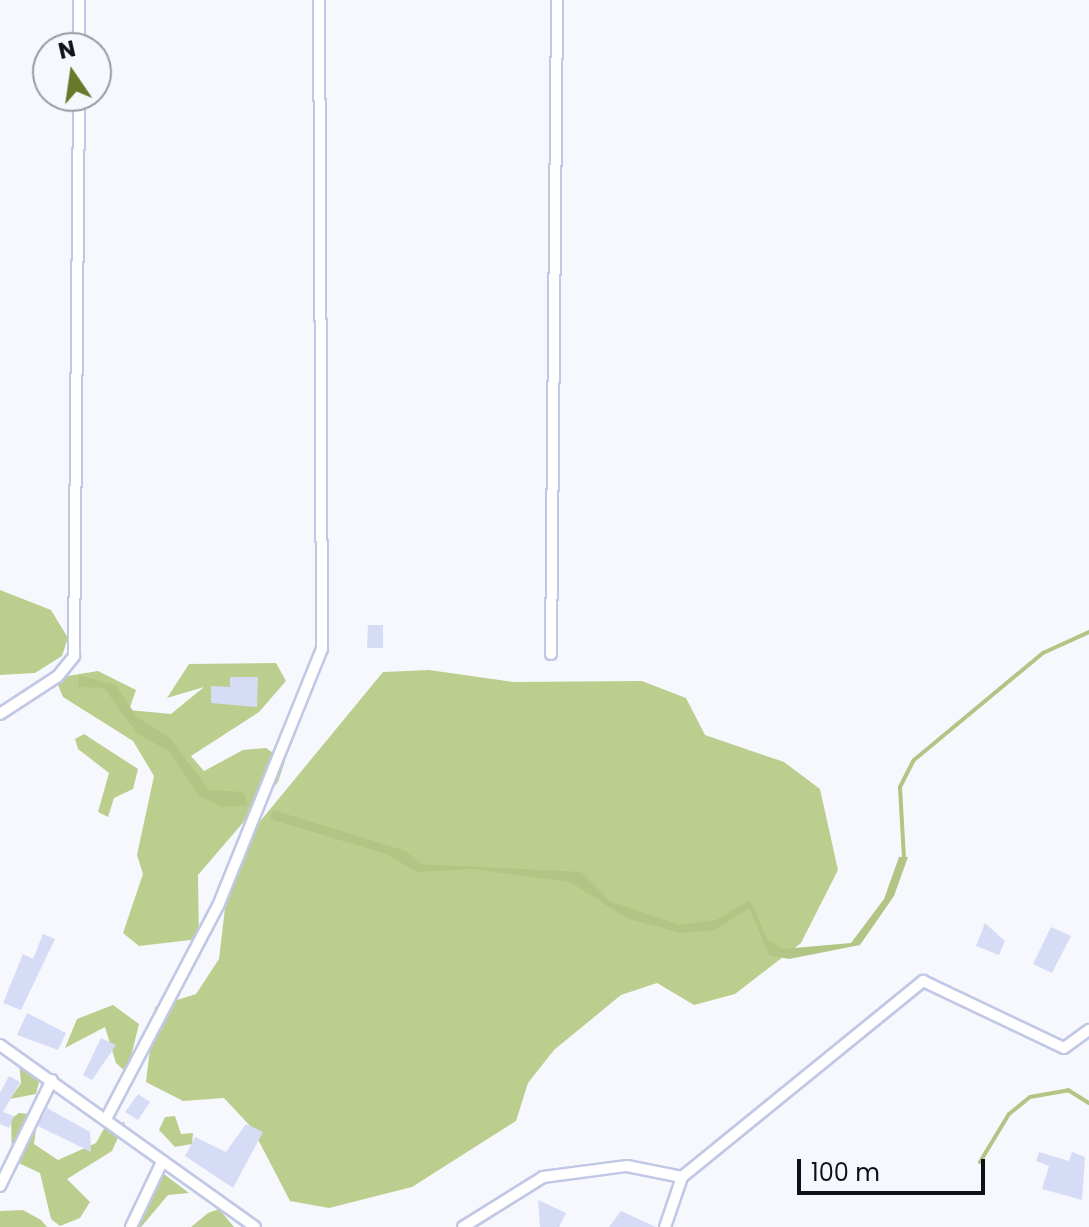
<!DOCTYPE html>
<style>
body{margin:0}
#map{position:relative;width:1089px;height:1227px;overflow:hidden;background:#f6f8fe;font-family:Poppins,sans-serif}
div>[style]{position:absolute}
.forest>*{inset:0;background:#bcce8d}
.water>*{inset:0;background:#b3c584}
.stream>*{height:4px;margin:-2px;padding:0 2px;transform-origin:2px;border-radius:2px;background:#b3c584}
.building>*{inset:0;background:#d6dcf6}
.roads{filter:drop-shadow(2px 0 #c1c8e6) drop-shadow(-2px 0 #c1c8e6) drop-shadow(0 2px #c1c8e6) drop-shadow(0 -2px #c1c8e6)}
.minor>*{height:10px;margin:-5px;padding:0 5px;transform-origin:5px;border-radius:5px;background:#fff}
span{translate:-50% -50%;white-space:nowrap;text-align:center;line-height:1.15;-webkit-text-stroke:8px #f6f8fe;paint-order:stroke}
.north{position:absolute;left:32px;top:32px;width:80px;height:80px;box-sizing:border-box;background:#f6f8fe;border:2px solid #999ba3;border-radius:50%;rotate:347deg;font-size:22px;font-weight:700;line-height:32px;text-align:center;color:#0e101a}
.north::after{content:'';display:block;margin:auto;width:28px;height:36px;background:#677a29;clip-path:polygon(50% 0,100% 100%,50% 72%,0 100%)}
.scale{position:absolute;left:797px;top:1159px;width:188px;height:36px;box-sizing:border-box;border:4px solid #0e101a;border-top:0;padding-left:10px;font-size:24px;line-height:28px;white-space:nowrap;color:#0e101a;-webkit-text-stroke:6px #f6f8fe;paint-order:stroke}
</style>
<div id="map">
<div class="forest">
<div style="clip-path:polygon(0 590px,51px 610px,68px 638px,62px 656px,35px 673px,0 675px)"></div>
<div style="clip-path:polygon(276px 663px,286px 681px,259px 712px,191px 756px,204px 771px,243px 750px,266px 748px,285px 761px,278px 782px,198px 875px,199px 939px,139px 946px,123px 933px,143px 874px,137px 855px,154px 776px,133px 741px,63px 697px,55px 678px,98px 671px,136px 690px,129px 710px,171px 714px,204px 687px,167px 698px,189px 664px)"></div>
<div style="clip-path:polygon(429px 670px,513px 682px,642px 681px,686px 698px,705px 735px,784px 762px,820px 789px,838px 870px,801px 943px,735px 994px,694px 1005px,657px 983px,621px 995px,554px 1050px,528px 1083px,516px 1121px,412px 1187px,329px 1208px,290px 1201px,252px 1128px,224px 1098px,183px 1101px,146px 1082px,155px 1007px,196px 994px,219px 959px,229px 874px,248px 836px,383px 672px)"></div>
<div style="clip-path:polygon(84px 734px,138px 769px,133px 789px,114px 798px,108px 817px,98px 812px,109px 773px,78px 749px,75px 739px)"></div>
<div style="clip-path:polygon(113px 1005px,139px 1024px,127px 1073px,116px 1063px,105px 1027px,65px 1048px,77px 1019px)"></div>
<div style="clip-path:polygon(19px 1062px,40px 1078px,36px 1094px,10px 1099px,21px 1083px)"></div>
<div style="clip-path:polygon(19px 1113px,38px 1115px,34px 1144px,58px 1160px,96px 1143px,106px 1125px,125px 1122px,112px 1151px,67px 1179px,90px 1202px,80px 1218px,60px 1226px,51px 1219px,40px 1173px,12px 1160px,11px 1119px)"></div>
<div style="clip-path:polygon(175px 1116px,181px 1134px,193px 1133px,192px 1144px,175px 1147px,159px 1130px,165px 1117px)"></div>
<div style="clip-path:polygon(160px 1171px,189px 1193px,168px 1195px,141px 1227px,130px 1227px,145px 1185px)"></div>
<div style="clip-path:polygon(219px 1209px,234px 1227px,191px 1227px,208px 1213px)"></div>
<div style="clip-path:polygon(23px 1210px,41px 1220px,47px 1227px,0 1227px,0 1211px)"></div>
</div>
<div class="water">
<div style="clip-path:polygon(79px 676px,115px 684px,137px 717px,169px 737px,209px 790px,243px 792px,248px 805px,222px 807px,199px 796px,170px 752px,138px 734px,104px 688px,78px 687px)"></div>
<div style="clip-path:polygon(273px 810px,406px 851px,421px 864px,581px 872px,610px 901px,680px 925px,716px 920px,750px 900px,767px 939px,783px 949px,851px 943px,884px 899px,899px 857px,908px 857px,894px 896px,860px 945px,789px 959px,769px 955px,749px 908px,715px 930px,682px 933px,628px 919px,570px 882px,471px 869px,417px 872px,386px 854px,270px 819px)"></div>
</div>
<div class="stream">
<div style="left:904px;top:859px;width:72px;rotate:-93.2deg"></div>
<div style="left:900px;top:787px;width:30px;rotate:-63deg"></div>
<div style="left:914px;top:760px;width:168px;rotate:-39.7deg"></div>
<div style="left:1043px;top:653px;width:51px;rotate:-24.5deg"></div>
<div style="left:980px;top:1162px;width:56px;rotate:-58.9deg"></div>
<div style="left:1009px;top:1114px;width:27px;rotate:-39deg"></div>
<div style="left:1030px;top:1097px;width:39px;rotate:-10deg"></div>
<div style="left:1068px;top:1090px;width:25px;rotate:32deg"></div>
</div>
<div class="building">
<div style="clip-path:polygon(368px 625px,383px 625px,383px 648px,367px 648px)"></div>
<div style="clip-path:polygon(230px 677px,258px 677px,257px 707px,211px 703px,211px 686px,230px 687px)"></div>
<div style="clip-path:polygon(985px 923px,1005px 941px,999px 955px,976px 946px)"></div>
<div style="clip-path:polygon(1051px 927px,1071px 936px,1052px 973px,1033px 964px)"></div>
<div style="clip-path:polygon(43px 934px,55px 939px,21px 1010px,3px 1003px,23px 954px,33px 959px)"></div>
<div style="clip-path:polygon(27px 1013px,66px 1033px,58px 1050px,17px 1035px)"></div>
<div style="clip-path:polygon(101px 1038px,116px 1045px,92px 1080px,83px 1075px)"></div>
<div style="clip-path:polygon(9px 1076px,20px 1082px,3px 1112px,14px 1116px,9px 1128px,0 1124px,0 1093px)"></div>
<div style="clip-path:polygon(138px 1094px,150px 1102px,138px 1120px,125px 1112px)"></div>
<div style="clip-path:polygon(47px 1108px,90px 1132px,91px 1152px,38px 1126px)"></div>
<div style="clip-path:polygon(246px 1124px,263px 1132px,233px 1188px,185px 1156px,195px 1137px,226px 1152px)"></div>
<div style="clip-path:polygon(1039px 1152px,1069px 1161px,1072px 1152px,1085px 1157px,1082px 1200px,1042px 1189px,1049px 1166px,1036px 1161px)"></div>
<div style="clip-path:polygon(538px 1200px,566px 1213px,559px 1227px,540px 1227px)"></div>
<div style="clip-path:polygon(621px 1211px,656px 1227px,609px 1227px)"></div>
</div>
<div class="roads">
<div class="minor">
<div style="left:79px;top:48px;width:48px;rotate:-90deg"></div>
<div style="left:551px;top:654px;width:654px;rotate:-89.47deg"></div>
<div style="left:0;top:714px;width:69px;rotate:-33.2deg"></div>
<div style="left:58px;top:676px;width:26px;rotate:-51deg"></div>
<div style="left:74px;top:656px;width:560px;rotate:-89.49deg"></div>
<div style="left:0;top:1045px;width:313px;rotate:35.5deg"></div>
<div style="left:106px;top:1119px;width:241px;rotate:-62.3deg"></div>
<div style="left:218px;top:906px;width:277px;rotate:-68deg"></div>
<div style="left:322px;top:649px;width:649px;rotate:-90.26deg"></div>
<div style="left:0;top:1186px;width:118px;rotate:-63.9deg"></div>
<div style="left:131px;top:1227px;width:70px;rotate:-64.5deg"></div>
<div style="left:463px;top:1227px;width:94px;rotate:-32deg"></div>
<div style="left:543px;top:1177px;width:85px;rotate:-7.5deg"></div>
<div style="left:627px;top:1166px;width:56px;rotate:11.3deg"></div>
<div style="left:665px;top:1227px;width:53px;rotate:-71.2deg"></div>
<div style="left:682px;top:1177px;width:311px;rotate:-39.1deg"></div>
<div style="left:923px;top:981px;width:156px;rotate:25.4deg"></div>
<div style="left:1064px;top:1048px;width:31px;rotate:-36deg"></div>
</div>
</div>
<div class="north">N</div>
<div class="scale">100 m</div>
</div>
